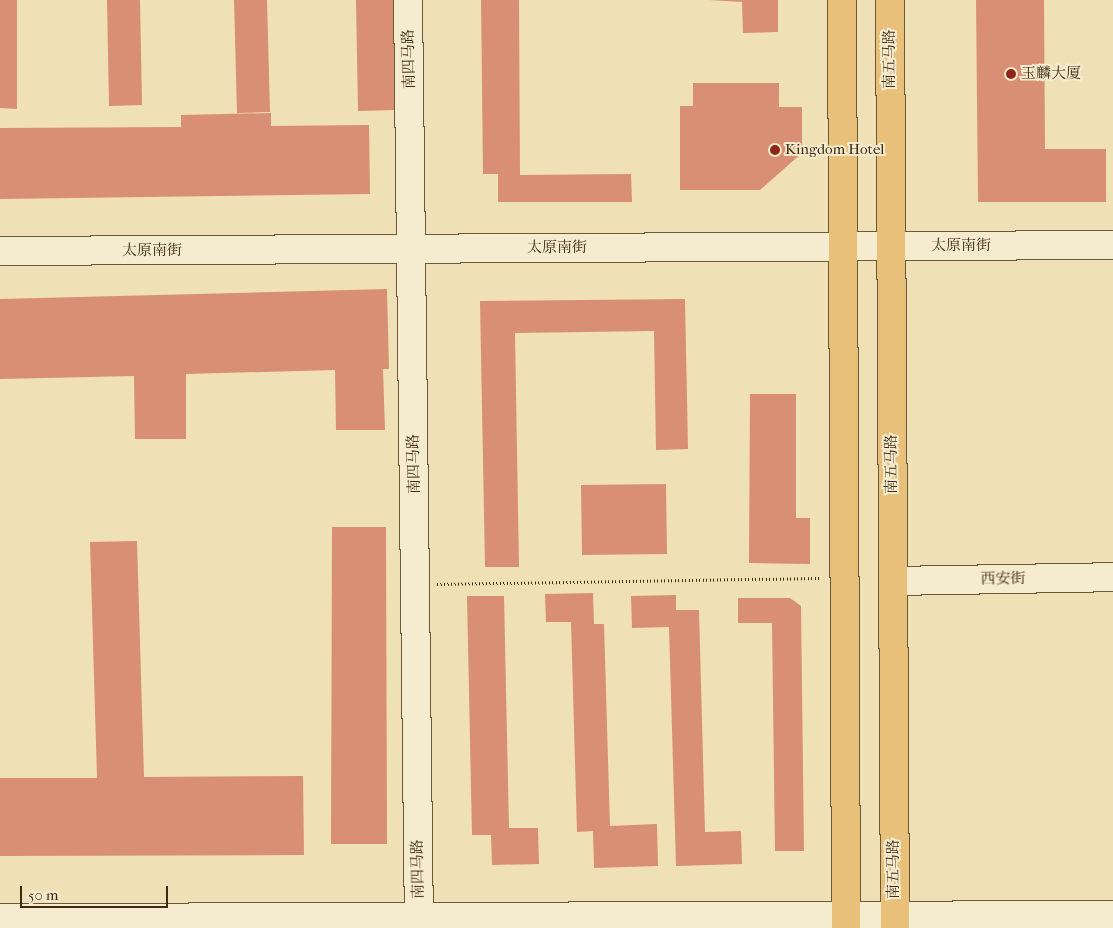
<!DOCTYPE html>
<meta charset="utf-8">
<style>
body{margin:0}
#map{position:relative;width:1113px;height:928px;overflow:hidden;background:#f0e0b5;font-family:"IM FELL French Canon","Noto Serif SC",serif}
div>[style]{position:absolute}
.building>*{inset:0;background:#d88f73}
.path>*{height:3px;margin-top:-1.5px;transform-origin:0;background:repeating-linear-gradient(90deg,#3f2a10 0 1px,transparent 0 3.5px)}
.roads{filter:drop-shadow(1px 0 #6b5839) drop-shadow(-1px 0 #6b5839) drop-shadow(0 1px #6b5839) drop-shadow(0 -1px #6b5839)}
.minor>*{height:28px;margin:-14px;padding:0 14px;transform-origin:14px;border-radius:14px;background:#f5ebcf}
.major>*{height:28px;margin:-14px;padding:0 14px;transform-origin:14px;border-radius:14px;background:#e8c07a}
.dots>*{width:14px;height:14px;translate:-50% -50%;box-sizing:border-box;border:2px solid #f5ebcf;border-radius:50%}
span{translate:-50% -50%;white-space:nowrap;text-align:center;line-height:1.15;-webkit-text-stroke:4px #f5ebcf;paint-order:stroke}
.street-label{font-size:15px;color:#3f2a10}
.poi-label{font-size:15px;color:#3f2a10}
.left{translate:0 -50%;text-align:left}
.scale{position:absolute;left:20px;top:886px;width:148px;height:22px;box-sizing:border-box;border:2px solid #3f2a10;border-top:0;padding-left:6px;font-size:15px;line-height:18px;white-space:nowrap;color:#3f2a10;-webkit-text-stroke:4px #f5ebcf;paint-order:stroke}
</style>
<div id="map">
<div class="building">
<div style="clip-path:polygon(0 0,17px 0,17px 109px,0 108px)"></div>
<div style="clip-path:polygon(107px 0,140px 0,142px 105px,109px 106px)"></div>
<div style="clip-path:polygon(234px 0,267px 0,270px 112px,237px 113px)"></div>
<div style="clip-path:polygon(356px 0,394px 0,397px 110px,358px 111px)"></div>
<div style="clip-path:polygon(481px 0,519px 0,520px 175px,631px 174px,632px 202px,498px 202px,498px 174px,483px 174px)"></div>
<div style="clip-path:polygon(709px 0,778px 0,778px 32px,743px 33px,742px 2px)"></div>
<div style="clip-path:polygon(976px 0,1044px 0,1045px 149px,1106px 149px,1106px 202px,978px 202px)"></div>
<div style="clip-path:polygon(693px 83px,779px 83px,779px 107px,802px 107px,802px 153px,760px 190px,680px 190px,680px 106px,693px 106px)"></div>
<div style="clip-path:polygon(271px 113px,271px 126px,369px 125px,370px 194px,0 199px,0 128px,181px 127px,181px 115px)"></div>
<div style="clip-path:polygon(387px 289px,389px 369px,383px 369px,385px 430px,336px 430px,335px 370px,186px 374px,186px 439px,135px 439px,134px 376px,0 379px,0 299px)"></div>
<div style="clip-path:polygon(685px 299px,688px 449px,656px 450px,654px 331px,515px 333px,519px 567px,485px 567px,480px 301px)"></div>
<div style="clip-path:polygon(750px 394px,796px 394px,796px 518px,810px 518px,810px 564px,749px 563px)"></div>
<div style="clip-path:polygon(666px 484px,667px 554px,582px 555px,581px 485px)"></div>
<div style="clip-path:polygon(332px 527px,386px 527px,387px 844px,331px 844px)"></div>
<div style="clip-path:polygon(137px 541px,144px 777px,303px 776px,304px 855px,0 856px,0 778px,97px 778px,90px 542px)"></div>
<div style="clip-path:polygon(593px 593px,594px 624px,604px 624px,610px 826px,657px 824px,658px 866px,594px 868px,593px 831px,577px 832px,571px 622px,546px 622px,545px 594px)"></div>
<div style="clip-path:polygon(676px 595px,676px 610px,699px 610px,705px 832px,741px 831px,742px 864px,676px 866px,669px 627px,632px 628px,631px 596px)"></div>
<div style="clip-path:polygon(467px 596px,504px 596px,509px 828px,538px 828px,539px 864px,492px 865px,491px 835px,472px 835px)"></div>
<div style="clip-path:polygon(738px 598px,790px 598px,801px 606px,804px 851px,775px 851px,772px 623px,738px 623px)"></div>
</div>
<div class="path">
<div style="left:437px;top:584px;width:384px;rotate:-0.9deg"></div>
</div>
<div class="roads">
<div class="minor">
<div style="left:408px;top:0;width:928px;rotate:89.32deg"></div>
<div style="left:0;top:251px;width:1113px;rotate:-0.31deg"></div>
<div style="left:893px;top:581px;width:220px;rotate:-1deg"></div>
<div style="left:0;top:918px;width:1113px;rotate:-0.15deg"></div>
</div>
<div class="major">
<div style="left:842px;top:0;width:928px;rotate:89.75deg"></div>
<div style="left:890px;top:0;width:928px;rotate:89.69deg"></div>
</div>
</div>
<div class="dots">
<div style="left:1011px;top:74px;background:#8f2418"></div>
<div style="left:775px;top:150px;background:#8f2418"></div>
</div>
<div class="street-label">
<span style="left:409px;top:59px;rotate:-91deg">南四马路</span>
<span style="left:890px;top:59px;rotate:-90deg">南五马路</span>
<span style="left:961px;top:246px">太原南街</span>
<span style="left:557px;top:248px">太原南街</span>
<span style="left:152px;top:251px">太原南街</span>
<span style="left:414px;top:464px;rotate:-91deg">南四马路</span>
<span style="left:892px;top:464px;rotate:-90deg">南五马路</span>
<span style="left:1003px;top:579px;rotate:-1deg">西安街</span>
<span style="left:418px;top:869px;rotate:-91deg">南四马路</span>
<span style="left:894px;top:869px;rotate:-90deg">南五马路</span>
</div>
<div class="poi-label">
<span class="left" style="left:1021px;top:74px">玉麟大厦</span>
<span class="left" style="left:785px;top:150px">Kingdom Hotel</span>
</div>
<div class="scale">50 m</div>
</div>
